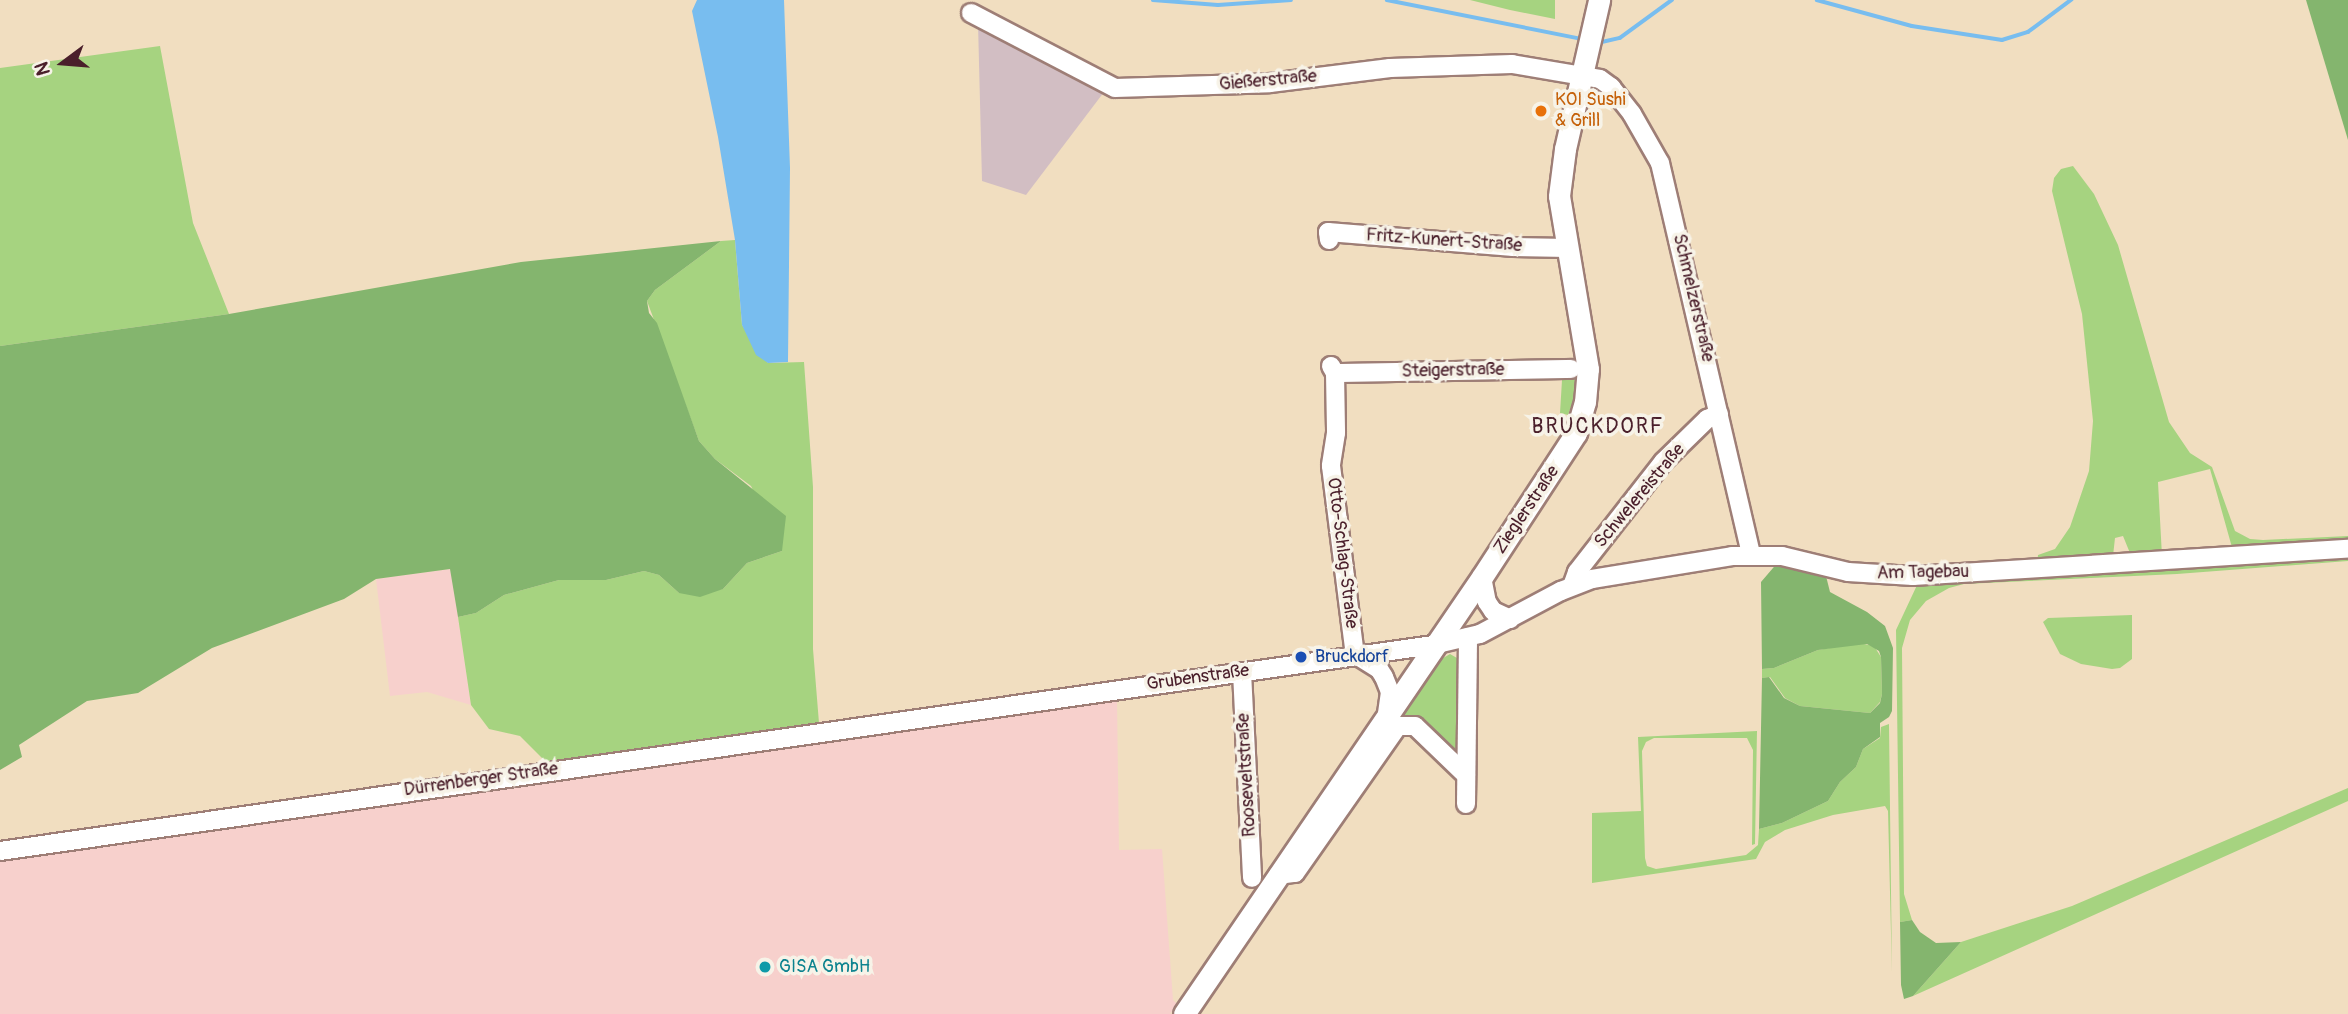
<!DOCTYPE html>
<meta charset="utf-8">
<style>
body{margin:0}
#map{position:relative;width:2348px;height:1014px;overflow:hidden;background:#f1dec0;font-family:Pangolin,sans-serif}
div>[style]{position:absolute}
.built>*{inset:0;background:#f7d0cc}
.industrial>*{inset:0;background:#d2bec3}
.green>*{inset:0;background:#a6d380}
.forest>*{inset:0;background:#84b56e}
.water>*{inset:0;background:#78bdef}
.stream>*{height:3.5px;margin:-1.75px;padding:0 1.75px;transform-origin:1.75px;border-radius:1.75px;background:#78bdef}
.roads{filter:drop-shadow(2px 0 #9e7e76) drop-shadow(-2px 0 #9e7e76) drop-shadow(0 2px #9e7e76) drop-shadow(0 -2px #9e7e76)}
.minor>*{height:18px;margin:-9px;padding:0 9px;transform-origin:9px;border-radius:9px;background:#fff}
.major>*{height:21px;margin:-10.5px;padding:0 10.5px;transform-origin:10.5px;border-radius:10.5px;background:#fff}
.dots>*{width:19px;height:19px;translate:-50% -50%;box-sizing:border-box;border:4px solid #f7f3e8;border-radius:50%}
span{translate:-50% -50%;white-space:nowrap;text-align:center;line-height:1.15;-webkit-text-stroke:7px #f7f3e8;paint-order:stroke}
.street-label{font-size:18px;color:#4a1f2b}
.food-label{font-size:18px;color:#c56008}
.left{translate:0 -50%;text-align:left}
.transit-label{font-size:18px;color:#164399}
.culture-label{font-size:18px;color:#0d838f}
.quarter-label{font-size:21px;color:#4a1f2b;letter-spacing:2px}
.north{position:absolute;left:28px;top:28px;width:70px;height:70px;-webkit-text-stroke:5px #f7f3e8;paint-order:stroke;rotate:254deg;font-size:19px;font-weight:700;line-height:28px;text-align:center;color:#4a1f2b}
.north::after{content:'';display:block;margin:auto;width:24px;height:32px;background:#4a1f2b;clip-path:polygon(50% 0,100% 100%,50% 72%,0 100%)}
</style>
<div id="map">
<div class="built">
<div style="clip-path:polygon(451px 569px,471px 705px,427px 692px,390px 696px,376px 579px)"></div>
<div style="clip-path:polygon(1117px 701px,1119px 850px,1162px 849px,1173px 1000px,1177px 1004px,1170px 1014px,0 1014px,0 856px,842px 735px)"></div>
</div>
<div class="industrial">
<div style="clip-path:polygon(978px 23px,1104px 92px,1026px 195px,982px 181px)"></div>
</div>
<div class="green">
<div style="clip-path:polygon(1470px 0,1555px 0,1555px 19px,1510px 10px)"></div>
<div style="clip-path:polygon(160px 46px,193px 223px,229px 314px,0 346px,0 68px)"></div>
<div style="clip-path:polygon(2073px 166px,2094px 194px,2118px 245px,2169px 422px,2190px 453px,2212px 467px,2235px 531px,2250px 539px,2263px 540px,2348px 536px,2348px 542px,2233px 551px,2210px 469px,2158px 482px,2162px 556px,2132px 558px,2123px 536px,2115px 538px,2113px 556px,2037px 564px,2038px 555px,2055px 549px,2070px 527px,2089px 471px,2093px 421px,2082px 314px,2052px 191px,2054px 178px,2061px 169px)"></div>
<div style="clip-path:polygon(735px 240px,742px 325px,768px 363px,804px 362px,813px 487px,813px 649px,819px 723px,813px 727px,553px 765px,544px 760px,520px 736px,489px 729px,471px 705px,458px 617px,476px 613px,504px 595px,559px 580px,606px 580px,644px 571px,659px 575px,679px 593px,723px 589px,747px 563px,782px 551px,751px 486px,715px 459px,699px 441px,647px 301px,655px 290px,721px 241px)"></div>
<div style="clip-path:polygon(1539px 375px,1576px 376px,1575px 396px,1568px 415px,1560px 413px,1562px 380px,1539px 379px)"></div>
<div style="clip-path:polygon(2348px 555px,2348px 561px,2177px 574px,1964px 584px,1949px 588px,1926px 601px,1910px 620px,1902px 648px,1904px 894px,1912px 920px,1900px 922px,1896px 630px,1918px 583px)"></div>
<div style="clip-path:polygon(2132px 615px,2132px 659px,2120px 668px,2112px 669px,2081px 664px,2060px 654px,2043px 622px,2048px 618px)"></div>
<div style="clip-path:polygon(1859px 643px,1874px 646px,1881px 657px,1882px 694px,1880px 702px,1870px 713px,1800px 706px,1785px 698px,1770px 677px,1762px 678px,1762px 669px,1774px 668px,1818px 650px)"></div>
<div style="clip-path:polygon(1450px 654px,1457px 658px,1458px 749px,1453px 753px,1413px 715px,1402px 715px,1438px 661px)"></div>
<div style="clip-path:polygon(1889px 724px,1892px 974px,1888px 811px,1885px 806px,1833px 815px,1785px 830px,1765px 842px,1756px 859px,1592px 883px,1592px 813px,1641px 811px,1638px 737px,1757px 731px,1755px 844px,1752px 845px,1753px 750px,1747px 738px,1654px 738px,1646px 742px,1642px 751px,1645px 858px,1647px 866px,1656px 869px,1746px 855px,1758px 845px,1759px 829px,1782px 823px,1828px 801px,1840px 782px,1856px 767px,1863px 749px,1880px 738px,1881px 727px)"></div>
<div style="clip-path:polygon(2348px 788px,2348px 801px,1913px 996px,1961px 942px,2072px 906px)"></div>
</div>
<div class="forest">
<div style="clip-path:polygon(2306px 0,2348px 0,2348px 140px)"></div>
<div style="clip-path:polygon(721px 241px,655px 290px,647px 301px,649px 313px,657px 323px,699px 441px,715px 459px,786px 516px,782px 551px,747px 563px,723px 589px,700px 597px,679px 593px,659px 575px,644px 571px,606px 580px,559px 580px,504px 595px,476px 613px,458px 617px,450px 569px,376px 579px,344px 599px,212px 648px,138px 693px,87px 701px,19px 745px,22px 757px,0 770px,0 346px,229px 314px,521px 262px)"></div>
<div style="clip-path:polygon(1779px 561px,1818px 570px,1826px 576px,1830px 592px,1867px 612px,1885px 626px,1893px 648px,1892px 711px,1889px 717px,1880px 723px,1880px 737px,1863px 749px,1856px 767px,1840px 782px,1828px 801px,1782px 823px,1759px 829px,1762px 678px,1769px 677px,1784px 698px,1800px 706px,1870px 713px,1880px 703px,1882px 694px,1881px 657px,1879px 651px,1867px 644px,1818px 650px,1774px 668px,1762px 669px,1761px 582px)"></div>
<div style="clip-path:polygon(1912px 920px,1920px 932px,1936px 943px,1961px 942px,1913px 996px,1904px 999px,1901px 985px,1900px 922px)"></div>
</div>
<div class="water">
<div style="clip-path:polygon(697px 0,784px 0,790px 168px,788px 362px,768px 363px,756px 355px,742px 325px,735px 240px,718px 137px,692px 11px)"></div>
</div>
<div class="stream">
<div style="left:1153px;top:0;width:65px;rotate:4.4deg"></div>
<div style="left:1218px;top:5px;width:73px;rotate:-3.9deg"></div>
<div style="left:1387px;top:0;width:194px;rotate:11.3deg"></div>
<div style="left:1817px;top:0;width:98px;rotate:15.3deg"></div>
<div style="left:1912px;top:26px;width:91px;rotate:8.8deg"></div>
<div style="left:2002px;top:40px;width:27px;rotate:-17deg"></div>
<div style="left:2028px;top:32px;width:54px;rotate:-36.7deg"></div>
<div style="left:1602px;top:42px;width:18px;rotate:-13deg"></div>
<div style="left:1620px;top:38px;width:64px;rotate:-36.2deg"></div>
</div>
<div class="roads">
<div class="minor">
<div style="left:971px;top:13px;width:162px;rotate:27.5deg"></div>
<div style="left:1115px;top:88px;width:155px;rotate:-1.8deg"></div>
<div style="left:1270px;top:83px;width:121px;rotate:-7.1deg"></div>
<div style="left:1390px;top:68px;width:122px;rotate:-1.9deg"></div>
<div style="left:1512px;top:64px;width:89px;rotate:9.7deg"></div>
<div style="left:1600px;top:79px;width:14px;rotate:36deg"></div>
<div style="left:1611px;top:87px;width:34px;rotate:52deg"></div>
<div style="left:1632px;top:114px;width:56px;rotate:60.3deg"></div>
<div style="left:1660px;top:163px;width:401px;rotate:76.9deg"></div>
<div style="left:1329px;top:240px;width:8px;rotate:-97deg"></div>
<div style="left:1328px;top:232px;width:186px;rotate:4.6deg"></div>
<div style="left:1513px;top:247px;width:55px;rotate:1deg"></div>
<div style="left:1331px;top:366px;width:8px;rotate:60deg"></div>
<div style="left:1335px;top:373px;width:60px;rotate:89deg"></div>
<div style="left:1336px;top:433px;width:33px;rotate:99deg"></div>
<div style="left:1331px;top:466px;width:192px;rotate:82.8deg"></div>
<div style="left:1335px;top:373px;width:236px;rotate:-1deg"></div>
<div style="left:1482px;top:577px;width:25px;rotate:79deg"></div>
<div style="left:1487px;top:602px;width:11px;rotate:56deg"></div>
<div style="left:1493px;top:611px;width:19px;rotate:25deg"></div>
<div style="left:1572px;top:586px;width:15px;rotate:-70deg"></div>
<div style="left:1577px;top:572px;width:140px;rotate:-52deg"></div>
<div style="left:1663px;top:462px;width:62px;rotate:-44.3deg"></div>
<div style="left:1707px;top:419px;width:13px;rotate:-23deg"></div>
<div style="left:1358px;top:656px;width:25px;rotate:32deg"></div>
<div style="left:1379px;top:669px;width:9px;rotate:58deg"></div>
<div style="left:1384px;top:677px;width:16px;rotate:68deg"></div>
<div style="left:1390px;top:692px;width:21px;rotate:98deg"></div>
<div style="left:1242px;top:672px;width:206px;rotate:87.2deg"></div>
<div style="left:1466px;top:804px;width:167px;rotate:-89.3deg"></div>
<div style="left:0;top:851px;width:1448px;rotate:-8.18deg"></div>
<div style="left:1433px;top:645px;width:48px;rotate:-13.2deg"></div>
<div style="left:1480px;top:634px;width:92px;rotate:-28deg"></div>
<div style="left:1561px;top:591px;width:33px;rotate:-21deg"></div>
<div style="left:1592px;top:579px;width:142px;rotate:-9.3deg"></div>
<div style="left:1732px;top:556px;width:50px"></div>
<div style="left:1782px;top:556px;width:68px;rotate:13.6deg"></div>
<div style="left:1848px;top:572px;width:65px;rotate:3.5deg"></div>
<div style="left:1913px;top:576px;width:436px;rotate:-3.6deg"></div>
<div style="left:1278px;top:875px;width:17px;rotate:-7deg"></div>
<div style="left:1295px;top:873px;width:179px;rotate:-55deg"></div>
<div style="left:1398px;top:726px;width:17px"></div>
<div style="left:1415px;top:726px;width:71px;rotate:43.9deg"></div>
</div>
<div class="major">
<div style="left:1184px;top:1014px;width:529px;rotate:-55.71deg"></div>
<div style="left:1482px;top:577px;width:172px;rotate:-56.9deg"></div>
<div style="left:1576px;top:433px;width:32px;rotate:-74deg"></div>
<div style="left:1585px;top:402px;width:33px;rotate:-85deg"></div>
<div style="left:1588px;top:369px;width:175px;rotate:-99.5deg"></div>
<div style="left:1559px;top:196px;width:47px;rotate:-82.7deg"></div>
<div style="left:1565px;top:149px;width:153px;rotate:-77.1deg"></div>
</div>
</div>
<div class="dots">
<div style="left:1541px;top:111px;background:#e8710a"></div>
<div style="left:1301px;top:657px;background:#1a4fb4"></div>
<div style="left:765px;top:967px;background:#0f9aa8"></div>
</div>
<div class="street-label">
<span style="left:1268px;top:81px;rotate:-5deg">Gießerstraße</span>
<span style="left:1444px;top:241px;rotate:4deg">Fritz-Kunert-Straße</span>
<span style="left:1693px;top:298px;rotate:77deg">Schmelzerstraße</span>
<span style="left:1453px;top:371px;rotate:-1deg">Steigerstraße</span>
<span style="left:1640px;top:496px;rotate:-50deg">Schwelereistraße</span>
<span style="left:1527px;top:510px;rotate:-56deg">Zieglerstraße</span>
<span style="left:1342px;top:553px;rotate:83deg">Otto-Schlag-Straße</span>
<span style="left:1923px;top:573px;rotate:-1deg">Am Tagebau</span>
<span style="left:1198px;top:678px;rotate:-8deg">Grubenstraße</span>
<span style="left:1247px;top:775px;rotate:-93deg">Rooseveltstraße</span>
<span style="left:481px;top:780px;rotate:-8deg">Dürrenberger Straße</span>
</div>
<div class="food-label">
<span class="left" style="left:1555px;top:111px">KOI Sushi<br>&amp; Grill</span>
</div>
<div class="transit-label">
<span class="left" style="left:1315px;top:657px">Bruckdorf</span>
</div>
<div class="culture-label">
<span class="left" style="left:779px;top:967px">GISA GmbH</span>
</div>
<div class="quarter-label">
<span style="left:1598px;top:427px">BRUCKDORF</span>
</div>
<div class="north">N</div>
</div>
